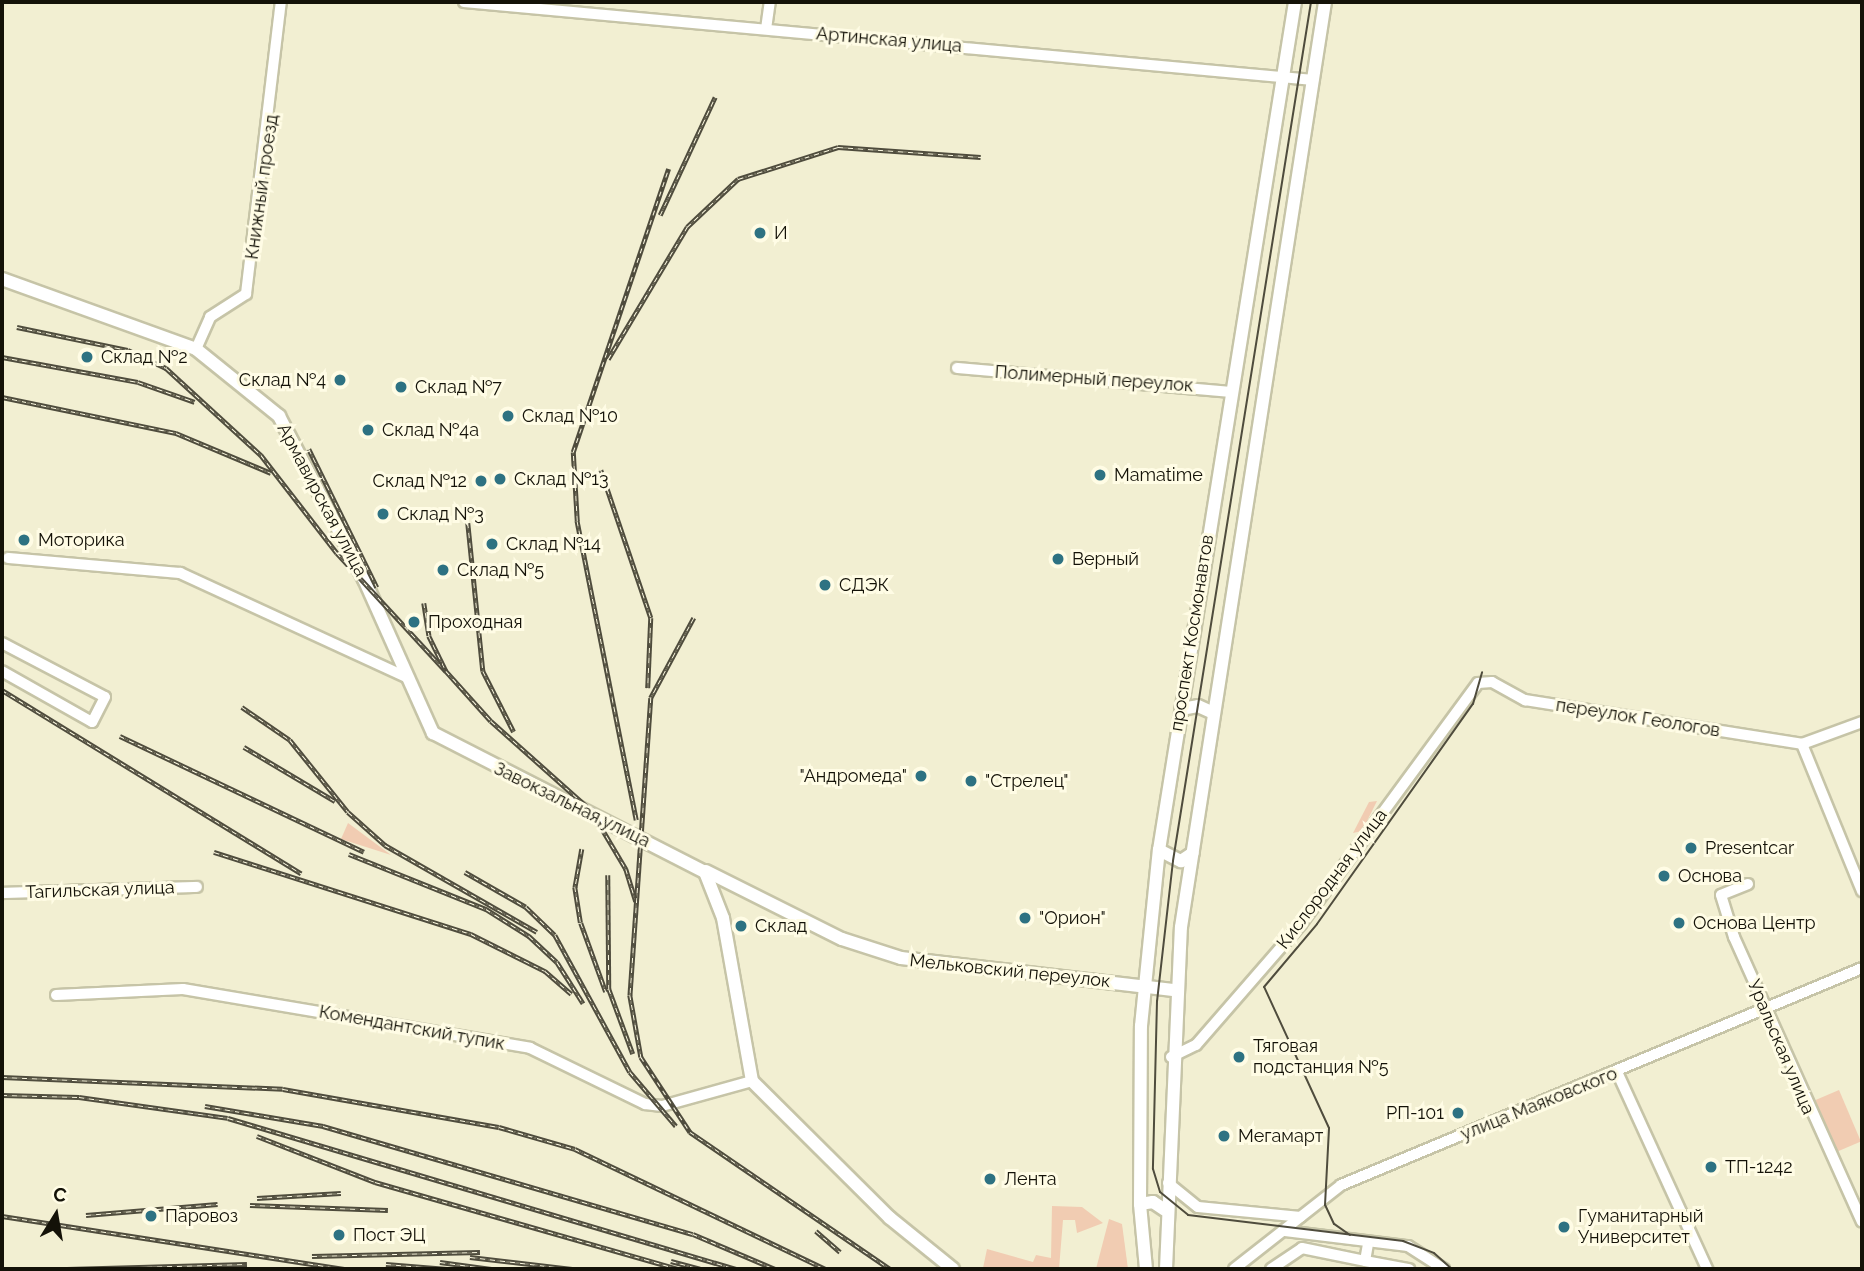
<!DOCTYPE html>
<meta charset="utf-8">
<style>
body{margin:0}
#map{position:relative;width:1864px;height:1271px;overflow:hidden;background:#f2efd2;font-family:Raleway,sans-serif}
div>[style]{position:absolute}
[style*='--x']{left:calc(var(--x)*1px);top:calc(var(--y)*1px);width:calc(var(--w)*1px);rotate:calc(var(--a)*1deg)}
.green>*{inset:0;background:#f1ccb2;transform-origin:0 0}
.roads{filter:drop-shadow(2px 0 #c6c4a7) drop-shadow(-2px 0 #c6c4a7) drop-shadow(0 2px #c6c4a7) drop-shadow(0 -2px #c6c4a7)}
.minor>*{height:10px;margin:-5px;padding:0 5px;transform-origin:5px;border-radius:5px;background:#fff}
.major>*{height:12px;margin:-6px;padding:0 6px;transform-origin:6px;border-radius:6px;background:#fff}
.tram>*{height:2px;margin:-1px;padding:0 1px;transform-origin:1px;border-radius:1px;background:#4f4c3d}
.rail>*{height:4.5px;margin-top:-2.25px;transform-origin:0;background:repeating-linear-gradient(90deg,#fffce5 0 5px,#4f4c3d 0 10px);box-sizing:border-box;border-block:2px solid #4f4c3d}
.dots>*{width:19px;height:19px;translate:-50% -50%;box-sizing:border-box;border:4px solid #fffce5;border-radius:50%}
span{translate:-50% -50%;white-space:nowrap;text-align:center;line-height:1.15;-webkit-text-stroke:6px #fffce5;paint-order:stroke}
.street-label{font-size:18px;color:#141208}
.poi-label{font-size:18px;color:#141208}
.left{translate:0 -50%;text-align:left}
.right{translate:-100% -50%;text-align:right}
.frame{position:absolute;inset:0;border:4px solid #141208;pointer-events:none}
.north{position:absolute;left:21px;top:1180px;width:70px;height:70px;-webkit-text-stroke:5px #fffce5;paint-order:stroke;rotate:11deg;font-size:19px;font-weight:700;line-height:28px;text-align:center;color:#141208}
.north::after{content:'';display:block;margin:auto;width:24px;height:32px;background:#141208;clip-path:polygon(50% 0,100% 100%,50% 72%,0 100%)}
</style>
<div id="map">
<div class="green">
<i style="clip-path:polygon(1377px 801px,1362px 831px,1353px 833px,1369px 802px)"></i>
<i style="clip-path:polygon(348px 823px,391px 855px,341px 839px)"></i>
<i style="left:1839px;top:1090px;width:56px;height:33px;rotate:67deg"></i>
<i style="clip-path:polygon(1052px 1206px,1082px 1207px,1103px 1223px,1077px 1233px,1075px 1220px,1063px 1220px,1059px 1269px,983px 1268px,987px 1249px,1033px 1262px,1036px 1255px,1051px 1258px)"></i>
<i style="clip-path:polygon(1109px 1219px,1122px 1224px,1128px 1269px,1096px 1269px)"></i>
</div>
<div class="roads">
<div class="minor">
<i style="--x:464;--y:2;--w:853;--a:5.25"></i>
<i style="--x:766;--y:29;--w:27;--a:-82"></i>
<i style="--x:196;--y:349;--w:35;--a:-66"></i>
<i style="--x:210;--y:317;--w:43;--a:-32.6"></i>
<i style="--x:246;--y:294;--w:294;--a:-83.2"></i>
<i style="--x:957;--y:368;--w:276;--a:5"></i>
<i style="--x:8;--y:558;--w:173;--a:5"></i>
<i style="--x:180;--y:573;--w:251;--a:24.7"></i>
<i style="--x:2;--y:643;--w:116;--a:27.7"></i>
<i style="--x:105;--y:697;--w:28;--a:117"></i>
<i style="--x:92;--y:722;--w:103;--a:-150.5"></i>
<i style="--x:1802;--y:744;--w:159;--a:67.8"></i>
<i style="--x:1748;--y:884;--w:29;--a:158"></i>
<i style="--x:1721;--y:895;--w:44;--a:72.8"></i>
<i style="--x:1734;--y:937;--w:312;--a:65.8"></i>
<i style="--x:2;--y:893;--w:195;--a:-1.8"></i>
<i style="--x:56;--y:995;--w:127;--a:-2.7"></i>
<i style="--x:183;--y:989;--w:352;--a:9.6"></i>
<i style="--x:530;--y:1048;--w:128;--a:26"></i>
<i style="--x:645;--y:1104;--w:17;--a:7"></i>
<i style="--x:662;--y:1106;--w:93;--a:-15.5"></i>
<i style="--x:1171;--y:1057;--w:28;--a:-26"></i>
<i style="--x:1196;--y:1045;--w:160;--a:-49"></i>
<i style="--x:1301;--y:924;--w:299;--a:-53.7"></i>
<i style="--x:1478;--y:683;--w:14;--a:-4"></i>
<i style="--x:1492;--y:682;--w:38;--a:29"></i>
<i style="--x:1525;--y:700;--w:280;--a:9"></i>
<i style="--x:1802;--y:744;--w:64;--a:-20.1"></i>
<i style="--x:1617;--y:1072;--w:217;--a:65.4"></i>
<i style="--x:1168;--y:1183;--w:38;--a:39"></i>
<i style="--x:1198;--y:1207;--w:103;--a:5.5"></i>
<i style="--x:1285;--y:1231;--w:124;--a:7"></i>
<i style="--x:1408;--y:1246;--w:43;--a:32.6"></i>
<i style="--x:1368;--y:1244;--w:17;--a:100"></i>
<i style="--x:1365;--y:1261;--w:45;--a:10.3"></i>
<i style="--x:1234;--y:1269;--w:136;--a:-38.1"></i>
<i style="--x:1341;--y:1185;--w:564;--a:-22.61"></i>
<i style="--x:1271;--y:1269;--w:37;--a:-34"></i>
<i style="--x:1302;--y:1248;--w:64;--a:11.7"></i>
</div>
<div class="major">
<i style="--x:2;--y:279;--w:206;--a:19.8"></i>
<i style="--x:196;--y:349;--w:107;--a:38.9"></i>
<i style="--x:279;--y:416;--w:184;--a:62.5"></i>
<i style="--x:364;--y:579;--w:169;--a:65.9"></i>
<i style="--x:433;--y:733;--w:305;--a:27.1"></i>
<i style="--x:705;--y:872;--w:49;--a:68.6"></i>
<i style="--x:723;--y:918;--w:166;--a:79.9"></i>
<i style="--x:752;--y:1081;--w:194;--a:44.8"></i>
<i style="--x:890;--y:1218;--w:81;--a:39"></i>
<i style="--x:1181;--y:709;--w:17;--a:-10"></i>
<i style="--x:1198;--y:706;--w:17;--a:24"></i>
<i style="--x:1159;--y:850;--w:25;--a:27"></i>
<i style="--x:1181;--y:861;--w:14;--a:-34"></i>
<i style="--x:706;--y:871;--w:152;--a:26.6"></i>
<i style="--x:842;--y:939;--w:62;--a:17.9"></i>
<i style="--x:901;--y:958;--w:276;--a:6.7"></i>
<i style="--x:1140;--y:1204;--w:13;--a:-9"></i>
<i style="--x:1153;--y:1202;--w:14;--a:34"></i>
<i style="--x:1146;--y:1269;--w:65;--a:-95.3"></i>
<i style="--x:1140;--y:1204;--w:178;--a:-89.7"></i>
<i style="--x:1141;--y:1026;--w:177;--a:-84.2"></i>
<i style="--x:1159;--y:850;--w:859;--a:-80.89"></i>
<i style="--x:1166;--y:1269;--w:342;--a:-87.5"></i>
<i style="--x:1181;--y:927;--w:936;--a:-81.15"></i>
</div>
</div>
<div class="tram">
<i style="--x:1311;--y:2;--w:870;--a:99.13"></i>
<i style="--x:1173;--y:861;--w:141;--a:96.5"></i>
<i style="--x:1157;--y:1001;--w:168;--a:91.4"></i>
<i style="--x:1153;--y:1169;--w:24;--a:73"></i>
<i style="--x:1160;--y:1192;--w:36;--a:39"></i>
<i style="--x:1188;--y:1215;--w:217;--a:6.9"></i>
<i style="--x:1403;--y:1241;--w:33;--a:21"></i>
<i style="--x:1434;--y:1253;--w:24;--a:42"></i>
<i style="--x:1350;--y:1235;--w:19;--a:-145"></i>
<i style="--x:1334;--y:1224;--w:21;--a:-115"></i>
<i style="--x:1325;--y:1205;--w:77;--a:-87"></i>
<i style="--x:1329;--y:1128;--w:155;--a:-114.7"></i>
<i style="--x:1264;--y:987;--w:82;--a:-49.9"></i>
<i style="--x:1317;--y:924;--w:270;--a:-54.7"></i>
<i style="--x:1473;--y:704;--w:33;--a:-74"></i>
</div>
<div class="rail">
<i style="--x:660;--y:215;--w:130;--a:-65"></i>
<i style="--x:17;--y:327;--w:113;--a:11.7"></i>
<i style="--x:128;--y:350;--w:42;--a:25.3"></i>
<i style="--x:166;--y:368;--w:129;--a:42.5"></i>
<i style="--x:261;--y:455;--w:124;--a:52.2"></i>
<i style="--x:337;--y:553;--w:161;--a:47.3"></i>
<i style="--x:2;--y:357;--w:138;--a:10.4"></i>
<i style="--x:138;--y:382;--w:60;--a:19.3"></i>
<i style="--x:608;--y:359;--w:154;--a:-59.1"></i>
<i style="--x:687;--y:227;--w:70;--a:-43.3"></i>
<i style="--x:738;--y:179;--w:105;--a:-17.7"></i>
<i style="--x:838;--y:147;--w:143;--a:4"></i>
<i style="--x:2;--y:397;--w:178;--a:11.7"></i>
<i style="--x:176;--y:433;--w:103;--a:22.8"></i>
<i style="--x:309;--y:449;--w:154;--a:63.8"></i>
<i style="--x:601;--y:470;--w:156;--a:71.3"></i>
<i style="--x:651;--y:618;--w:70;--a:92.5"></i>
<i style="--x:468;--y:523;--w:149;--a:84.2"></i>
<i style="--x:483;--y:671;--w:68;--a:63.1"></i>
<i style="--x:424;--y:603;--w:33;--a:81"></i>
<i style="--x:429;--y:636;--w:39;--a:64"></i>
<i style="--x:446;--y:671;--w:67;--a:48"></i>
<i style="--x:491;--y:721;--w:134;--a:41.7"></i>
<i style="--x:591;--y:810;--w:69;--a:59.3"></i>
<i style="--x:626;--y:869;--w:34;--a:73"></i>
<i style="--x:694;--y:618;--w:91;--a:118.3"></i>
<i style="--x:651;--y:698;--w:298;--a:94"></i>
<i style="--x:630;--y:995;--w:63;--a:79.9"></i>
<i style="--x:641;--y:1057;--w:90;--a:56.8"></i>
<i style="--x:690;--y:1132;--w:242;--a:34.4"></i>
<i style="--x:2;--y:690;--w:351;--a:31.5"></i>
<i style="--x:242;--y:707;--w:58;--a:34.5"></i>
<i style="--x:290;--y:740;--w:92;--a:51.1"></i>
<i style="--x:348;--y:812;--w:50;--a:41.7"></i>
<i style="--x:385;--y:845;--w:175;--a:29.8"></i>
<i style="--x:120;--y:736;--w:270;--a:25.4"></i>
<i style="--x:244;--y:747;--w:106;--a:30.7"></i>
<i style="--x:636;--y:820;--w:305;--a:-101.2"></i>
<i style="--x:577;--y:521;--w:69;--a:-93.3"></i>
<i style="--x:573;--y:452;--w:299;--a:-71.4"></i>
<i style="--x:582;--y:849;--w:39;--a:100"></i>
<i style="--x:575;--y:887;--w:36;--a:81"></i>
<i style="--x:581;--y:923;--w:73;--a:70.1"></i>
<i style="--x:214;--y:852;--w:270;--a:17.7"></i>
<i style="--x:471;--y:934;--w:83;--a:26.6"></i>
<i style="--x:545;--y:971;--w:35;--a:41"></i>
<i style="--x:349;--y:854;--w:148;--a:21.9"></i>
<i style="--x:486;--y:909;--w:51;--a:32.1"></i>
<i style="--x:529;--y:936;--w:38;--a:43"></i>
<i style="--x:557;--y:962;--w:49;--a:57.6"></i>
<i style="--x:465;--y:872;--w:70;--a:29.8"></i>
<i style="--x:526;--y:907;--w:40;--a:44"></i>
<i style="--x:555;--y:935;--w:156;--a:61.3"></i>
<i style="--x:630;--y:1072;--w:71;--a:49.6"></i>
<i style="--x:608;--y:875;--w:114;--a:89.5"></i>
<i style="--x:609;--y:989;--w:69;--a:69.7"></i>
<i style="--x:2;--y:1077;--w:281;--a:2.4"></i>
<i style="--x:283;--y:1089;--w:219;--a:10"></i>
<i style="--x:499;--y:1127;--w:79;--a:16.1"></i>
<i style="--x:575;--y:1149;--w:278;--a:25.6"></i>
<i style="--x:2;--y:1095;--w:77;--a:1.5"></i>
<i style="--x:79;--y:1097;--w:150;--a:8"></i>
<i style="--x:228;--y:1118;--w:530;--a:16.55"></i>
<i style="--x:205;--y:1106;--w:120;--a:9.6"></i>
<i style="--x:323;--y:1126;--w:385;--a:16.3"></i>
<i style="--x:693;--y:1234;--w:89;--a:23.1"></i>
<i style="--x:257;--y:1136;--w:127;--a:21.3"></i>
<i style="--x:375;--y:1182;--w:316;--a:16"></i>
<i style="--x:257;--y:1198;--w:84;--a:-3.4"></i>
<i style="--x:250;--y:1205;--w:138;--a:2.1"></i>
<i style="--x:86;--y:1215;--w:132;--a:-4.8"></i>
<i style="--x:2;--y:1216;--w:348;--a:8.8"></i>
<i style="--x:816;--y:1231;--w:32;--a:41"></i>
<i style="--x:312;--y:1256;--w:168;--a:-1.4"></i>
<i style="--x:470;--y:1257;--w:103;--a:6.7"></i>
<i style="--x:671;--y:1261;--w:30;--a:15"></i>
<i style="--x:440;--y:1262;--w:52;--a:7.7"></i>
<i style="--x:386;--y:1264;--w:62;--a:4.6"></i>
<i style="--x:67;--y:1269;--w:180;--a:-1.6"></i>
</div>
<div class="dots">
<i style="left:760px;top:233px;background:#2e7282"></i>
<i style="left:87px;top:357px;background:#2e7282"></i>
<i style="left:340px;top:380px;background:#2e7282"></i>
<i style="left:401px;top:387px;background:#2e7282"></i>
<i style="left:508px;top:416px;background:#2e7282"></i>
<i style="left:368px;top:430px;background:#2e7282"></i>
<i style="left:1100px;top:475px;background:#2e7282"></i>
<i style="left:500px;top:479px;background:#2e7282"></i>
<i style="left:481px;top:481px;background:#2e7282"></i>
<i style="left:383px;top:514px;background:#2e7282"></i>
<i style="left:24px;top:540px;background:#2e7282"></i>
<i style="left:492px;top:544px;background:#2e7282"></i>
<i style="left:1058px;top:559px;background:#2e7282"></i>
<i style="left:443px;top:570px;background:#2e7282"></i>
<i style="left:825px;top:585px;background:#2e7282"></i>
<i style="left:414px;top:622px;background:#2e7282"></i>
<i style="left:921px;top:776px;background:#2e7282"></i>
<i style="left:971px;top:781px;background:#2e7282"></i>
<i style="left:1691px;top:848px;background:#2e7282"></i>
<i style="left:1664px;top:876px;background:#2e7282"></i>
<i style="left:1025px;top:918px;background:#2e7282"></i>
<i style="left:1679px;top:923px;background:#2e7282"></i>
<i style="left:741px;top:926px;background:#2e7282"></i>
<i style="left:1239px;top:1057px;background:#2e7282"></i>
<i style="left:1458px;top:1113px;background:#2e7282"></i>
<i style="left:1224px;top:1136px;background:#2e7282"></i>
<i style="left:1711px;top:1167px;background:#2e7282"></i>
<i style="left:990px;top:1179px;background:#2e7282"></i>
<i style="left:151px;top:1216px;background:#2e7282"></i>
<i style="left:1564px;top:1227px;background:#2e7282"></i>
<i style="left:339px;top:1235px;background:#2e7282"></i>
</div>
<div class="street-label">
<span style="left:889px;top:40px;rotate:5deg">Артинская улица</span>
<span style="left:262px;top:187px;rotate:-82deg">Книжный проезд</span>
<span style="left:1094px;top:379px;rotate:4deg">Полимерный переулок</span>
<span style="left:322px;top:500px;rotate:62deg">Армавирская улица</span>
<span style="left:1192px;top:633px;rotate:-81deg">проспект Космонавтов</span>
<span style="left:1638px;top:718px;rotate:9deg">переулок Геологов</span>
<span style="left:572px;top:805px;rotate:26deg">Завокзальная улица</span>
<span style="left:1332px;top:879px;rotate:-53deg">Кислородная улица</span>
<span style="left:100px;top:890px;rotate:-2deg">Тагильская улица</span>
<span style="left:1010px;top:971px;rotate:6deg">Мельковский переулок</span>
<span style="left:412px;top:1028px;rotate:10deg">Комендантский тупик</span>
<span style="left:1781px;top:1047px;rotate:67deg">Уральская улица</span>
<span style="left:1539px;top:1104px;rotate:-22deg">улица Маяковского</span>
</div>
<div class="poi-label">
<span class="left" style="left:774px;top:233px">И</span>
<span class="left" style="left:101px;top:357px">Склад №2</span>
<span class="right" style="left:326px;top:380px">Склад №4</span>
<span class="left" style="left:415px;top:387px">Склад №7</span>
<span class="left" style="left:522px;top:416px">Склад №10</span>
<span class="left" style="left:382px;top:430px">Склад №4а</span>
<span class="left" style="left:1114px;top:475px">Mamatime</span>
<span class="left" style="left:514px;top:479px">Склад №13</span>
<span class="right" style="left:467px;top:481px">Склад №12</span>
<span class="left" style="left:397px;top:514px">Склад №3</span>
<span class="left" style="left:38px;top:540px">Моторика</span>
<span class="left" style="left:506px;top:544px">Склад №14</span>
<span class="left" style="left:1072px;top:559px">Верный</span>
<span class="left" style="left:457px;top:570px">Склад №5</span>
<span class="left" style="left:839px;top:585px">СДЭК</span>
<span class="left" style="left:428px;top:622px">Проходная</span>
<span class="right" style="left:907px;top:776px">"Андромеда"</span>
<span class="left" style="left:985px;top:781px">"Стрелец"</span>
<span class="left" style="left:1705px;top:848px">Presentcar</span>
<span class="left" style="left:1678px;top:876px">Основа</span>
<span class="left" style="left:1039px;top:918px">"Орион"</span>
<span class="left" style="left:1693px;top:923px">Основа Центр</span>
<span class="left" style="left:755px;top:926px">Склад</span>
<span class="left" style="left:1253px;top:1057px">Тяговая<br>подстанция №5</span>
<span class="right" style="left:1444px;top:1113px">РП-101</span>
<span class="left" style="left:1238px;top:1136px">Мегамарт</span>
<span class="left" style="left:1725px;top:1167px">ТП-1242</span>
<span class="left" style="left:1004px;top:1179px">Лента</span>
<span class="left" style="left:165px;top:1216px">Паровоз</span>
<span class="left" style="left:1578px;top:1227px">Гуманитарный<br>Университет</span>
<span class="left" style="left:353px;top:1235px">Пост ЭЦ</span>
</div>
<div class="frame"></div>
<div class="north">С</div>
</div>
